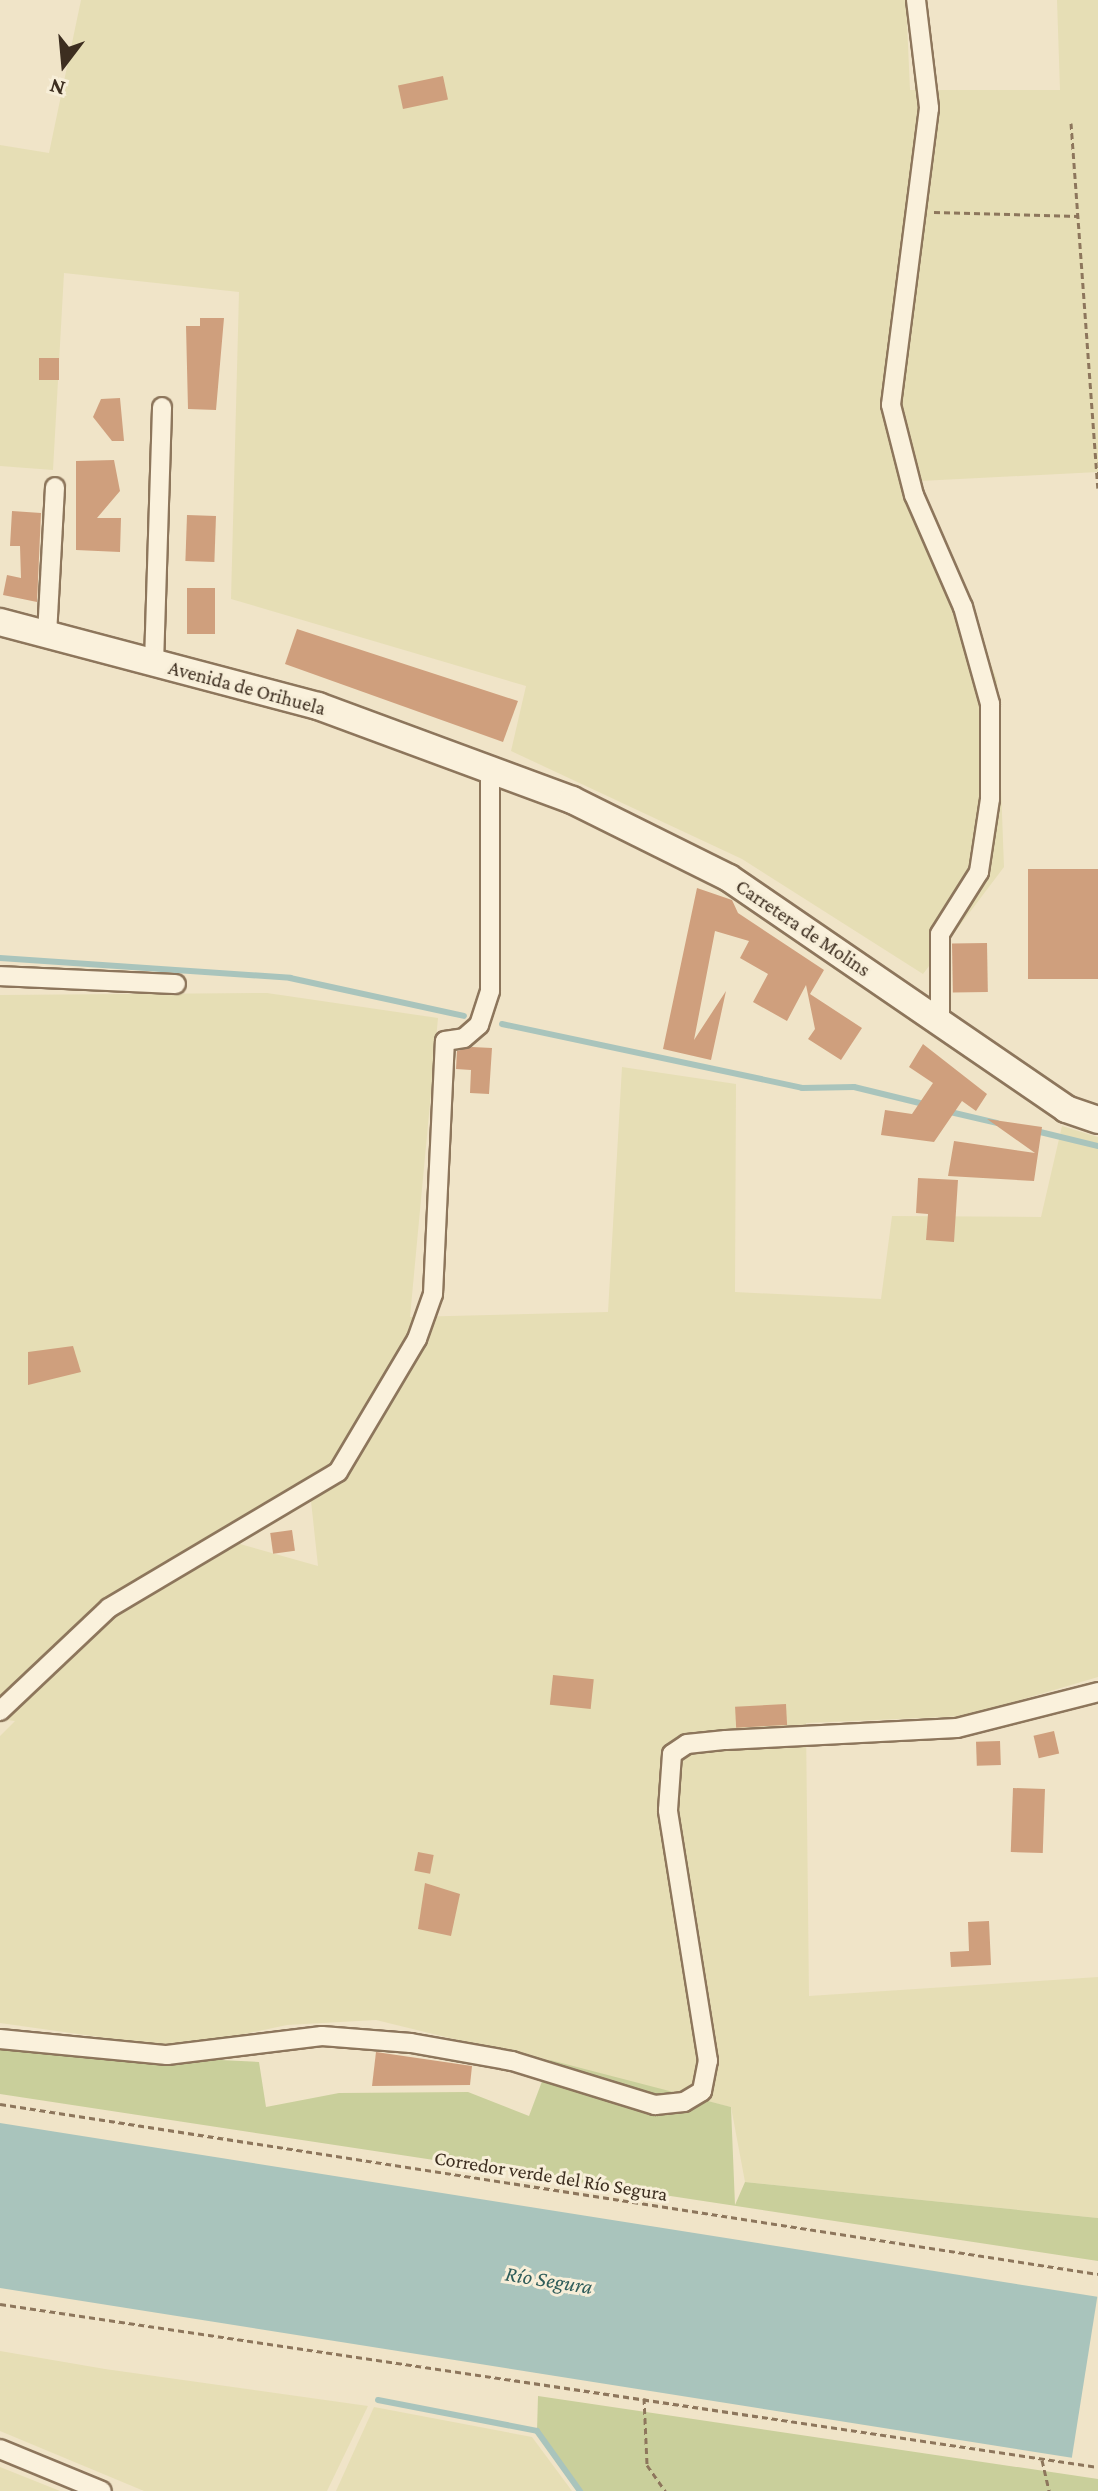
<!DOCTYPE html>
<meta charset="utf-8">
<style>
body{margin:0}
#map{position:relative;width:1098px;height:2491px;overflow:hidden;background:#f0e4c8;font-family:"Crimson Pro",serif}
div>[style]{position:absolute}
[style*='--x']{left:calc(var(--x)*1px);top:calc(var(--y)*1px);width:calc(var(--w)*1px);rotate:calc(var(--a)*1deg)}
.farmland>*{inset:0;background:#e6deb5}
.green>*{inset:0;background:#c9cf9b}
.water>*{inset:0;background:#a9c4bc;transform-origin:0 0}
.stream>*{height:6px;margin:-3px;padding:0 3px;transform-origin:3px;border-radius:3px;background:#a9c4bc}
.building>*{inset:0;background:#cf9f7d;transform-origin:0 0}
.path>*{height:3px;margin-top:-1.5px;transform-origin:0;background:repeating-linear-gradient(90deg,#8d765c 0 6px,transparent 0 10px)}
.roads{filter:drop-shadow(2px 0 #8d765c) drop-shadow(-2px 0 #8d765c) drop-shadow(0 2px #8d765c) drop-shadow(0 -2px #8d765c)}
.street>*{height:18px;margin:-9px;padding:0 9px;transform-origin:9px;border-radius:9px;background:#faf1dc}
.secondary>*{height:26px;margin:-13px;padding:0 13px;transform-origin:13px;border-radius:13px;background:#faf1dc}
span{translate:-50% -50%;white-space:nowrap;text-align:center;line-height:1.15;-webkit-text-stroke:6px #f7eed8;paint-order:stroke}
.street-label{font-size:20px;color:#3d2e20}
.water-label{font-size:22px;color:#2f5d5a;font-style:italic}
.north{position:absolute;left:24px;top:24px;width:80px;height:80px;-webkit-text-stroke:6px #f7eed8;paint-order:stroke;rotate:196deg;font-size:22px;font-weight:700;line-height:32px;text-align:center;color:#3d2e20}
.north::after{content:'';display:block;margin:auto;width:28px;height:36px;background:#3d2e20;clip-path:polygon(50% 0,100% 100%,50% 72%,0 100%)}
</style>
<div id="map">
<div class="farmland">
<i style="clip-path:polygon(81px 0,906px 0,910px 90px,1060px 90px,1057px 0,1098px 0,1098px 472px,920px 481px,997px 680px,1004px 867px,923px 974px,742px 859px,511px 751px,526px 686px,231px 599px,239px 292px,64px 273px,53px 470px,0 466px,0 145px,49px 153px)"></i>
<i style="clip-path:polygon(evenodd,267px 993px,438px 1018px,410px 1317px,608px 1312px,622px 1067px,736px 1084px,735px 1292px,881px 1299px,892px 1216px,1041px 1217px,1062px 1126px,1098px 1137px,1098px 1677px,966px 1716px,806px 1723px,809px 1996px,1098px 1977px,1098px 2218px,745px 2182px,731px 2107px,376px 2020px,287px 2025px,177px 2048px,0 2023px,0 1736px,15px 1721px,0 1719px,0 995px,267px 993px,311px 1501px,318px 1566px,240px 1544px,241px 1543px,311px 1501px)"></i>
<i style="clip-path:polygon(0 2351px,105px 2369px,368px 2406px,327px 2491px,144px 2491px,0 2431px)"></i>
<i style="clip-path:polygon(374px 2407px,532px 2437px,572px 2491px,336px 2491px)"></i>
<i style="clip-path:polygon(0 2467px,60px 2491px,0 2491px)"></i>
</div>
<div class="green">
<i style="clip-path:polygon(0 2049px,259px 2062px,266px 2107px,339px 2093px,468px 2092px,529px 2116px,550px 2060px,731px 2107px,735px 2205px,745px 2182px,1098px 2218px,1098px 2261px,0 2094px)"></i>
<i style="clip-path:polygon(538px 2396px,1098px 2479px,1098px 2491px,580px 2491px,537px 2431px)"></i>
</div>
<div class="water">
<i style="left:0;top:2123px;width:1111px;height:163px;rotate:9deg"></i>
</div>
<div class="stream">
<i style="--x:0;--y:958;--w:291;--a:3.9"></i>
<i style="--x:290;--y:978;--w:178;--a:12.3"></i>
<i style="--x:502;--y:1024;--w:307;--a:12"></i>
<i style="--x:802;--y:1088;--w:52;--a:-1.1"></i>
<i style="--x:854;--y:1087;--w:76;--a:13.7"></i>
<i style="--x:946;--y:1111;--w:52;--a:13.2"></i>
<i style="--x:1036;--y:1131;--w:64;--a:13.6"></i>
<i style="--x:378;--y:2400;--w:162;--a:11"></i>
<i style="--x:537;--y:2431;--w:74;--a:54.4"></i>
</div>
<div class="building">
<i style="left:443px;top:76px;width:24px;height:46px;rotate:78deg"></i>
<i style="clip-path:polygon(200px 318px,224px 318px,216px 410px,188px 409px,186px 326px,200px 326px)"></i>
<i style="left:39px;top:358px;width:20px;height:22px"></i>
<i style="clip-path:polygon(120px 398px,124px 441px,112px 441px,93px 417px,101px 399px)"></i>
<i style="clip-path:polygon(114px 460px,120px 491px,97px 518px,121px 518px,120px 552px,76px 550px,76px 461px)"></i>
<i style="clip-path:polygon(12px 511px,41px 513px,37px 602px,3px 595px,7px 575px,21px 578px,20px 546px,10px 546px)"></i>
<i style="left:187px;top:515px;width:29px;height:46px;rotate:2deg"></i>
<i style="left:187px;top:588px;width:28px;height:46px"></i>
<i style="clip-path:polygon(297px 629px,518px 701px,503px 742px,285px 664px)"></i>
<i style="left:1098px;top:869px;width:110px;height:70px;rotate:90deg"></i>
<i style="clip-path:polygon(697px 888px,732px 900px,738px 913px,824px 970px,810px 994px,862px 1028px,841px 1060px,808px 1039px,815px 1029px,806px 985px,787px 1021px,753px 1002px,768px 974px,740px 958px,749px 941px,715px 931px,694px 1040px,726px 991px,711px 1060px,663px 1049px)"></i>
<i style="left:987px;top:943px;width:49px;height:35px;rotate:89deg"></i>
<i style="clip-path:polygon(923px 1044px,987px 1094px,976px 1111px,962px 1101px,934px 1142px,881px 1135px,885px 1110px,912px 1114px,933px 1083px,909px 1067px)"></i>
<i style="clip-path:polygon(472px 1047px,492px 1048px,489px 1094px,470px 1093px,471px 1070px,456px 1069px,457px 1051px)"></i>
<i style="clip-path:polygon(987px 1119px,1042px 1127px,1034px 1181px,948px 1176px,954px 1141px,1035px 1153px)"></i>
<i style="clip-path:polygon(918px 1178px,958px 1180px,954px 1242px,926px 1240px,928px 1214px,916px 1213px)"></i>
<i style="clip-path:polygon(73px 1346px,81px 1372px,28px 1385px,28px 1352px)"></i>
<i style="left:292px;top:1530px;width:21px;height:22px;rotate:82deg"></i>
<i style="left:553px;top:1675px;width:41px;height:30px;rotate:6deg"></i>
<i style="left:786px;top:1704px;width:21px;height:51px;rotate:87deg"></i>
<i style="left:1054px;top:1731px;width:23px;height:21px;rotate:77deg"></i>
<i style="left:1000px;top:1741px;width:24px;height:24px;rotate:88deg"></i>
<i style="left:1013px;top:1788px;width:32px;height:64px;rotate:2deg"></i>
<i style="left:418px;top:1852px;width:16px;height:19px;rotate:11deg"></i>
<i style="clip-path:polygon(425px 1883px,460px 1894px,451px 1936px,418px 1929px)"></i>
<i style="clip-path:polygon(989px 1921px,991px 1965px,951px 1967px,950px 1952px,969px 1951px,968px 1922px)"></i>
<i style="clip-path:polygon(376px 2052px,472px 2066px,470px 2085px,372px 2086px)"></i>
</div>
<div class="path">
<i style="--x:1071;--y:123;--w:366;--a:85.8"></i>
<i style="--x:934;--y:212;--w:144;--a:1.6"></i>
<i style="--x:0;--y:2104;--w:1111;--a:8.8"></i>
<i style="--x:0;--y:2304;--w:1110;--a:8.44"></i>
<i style="--x:644;--y:2398;--w:67;--a:87.4"></i>
<i style="--x:647;--y:2465;--w:32;--a:55"></i>
<i style="--x:1042;--y:2460;--w:32;--a:77"></i>
</div>
<div class="roads">
<div class="street">
<i style="--x:916;--y:0;--w:109;--a:83.1"></i>
<i style="--x:929;--y:108;--w:299;--a:97.3"></i>
<i style="--x:891;--y:405;--w:93;--a:75.7"></i>
<i style="--x:914;--y:495;--w:122;--a:66.4"></i>
<i style="--x:963;--y:607;--w:101;--a:74.4"></i>
<i style="--x:990;--y:704;--w:95;--a:90"></i>
<i style="--x:990;--y:799;--w:74;--a:98.6"></i>
<i style="--x:979;--y:872;--w:73;--a:122.2"></i>
<i style="--x:940;--y:934;--w:87;--a:90"></i>
<i style="--x:47;--y:635;--w:148;--a:-86.9"></i>
<i style="--x:154;--y:663;--w:256;--a:-88.2"></i>
<i style="--x:0;--y:976;--w:176;--a:2.6"></i>
<i style="--x:0;--y:1711;--w:150;--a:-43.4"></i>
<i style="--x:109;--y:1608;--w:266;--a:-30.7"></i>
<i style="--x:338;--y:1472;--w:155;--a:-59.3"></i>
<i style="--x:417;--y:1339;--w:48;--a:-70.4"></i>
<i style="--x:433;--y:1294;--w:253;--a:-87.3"></i>
<i style="--x:445;--y:1041;--w:19;--a:-9"></i>
<i style="--x:464;--y:1038;--w:20;--a:-41"></i>
<i style="--x:479;--y:1025;--w:36;--a:-72"></i>
<i style="--x:490;--y:991;--w:221;--a:-90"></i>
<i style="--x:0;--y:2039;--w:168;--a:5.5"></i>
<i style="--x:167;--y:2055;--w:156;--a:-7"></i>
<i style="--x:322;--y:2036;--w:89;--a:4.5"></i>
<i style="--x:411;--y:2043;--w:103;--a:10.1"></i>
<i style="--x:512;--y:2061;--w:150;--a:17.1"></i>
<i style="--x:655;--y:2105;--w:29;--a:-6"></i>
<i style="--x:684;--y:2102;--w:21;--a:-31"></i>
<i style="--x:702;--y:2091;--w:31;--a:-79"></i>
<i style="--x:708;--y:2061;--w:254;--a:-99.1"></i>
<i style="--x:668;--y:1810;--w:56;--a:-85.9"></i>
<i style="--x:672;--y:1754;--w:18;--a:-34"></i>
<i style="--x:687;--y:1744;--w:39;--a:-6"></i>
<i style="--x:726;--y:1740;--w:231;--a:-3"></i>
<i style="--x:957;--y:1728;--w:146;--a:-14.3"></i>
<i style="--x:0;--y:2449;--w:110;--a:22.4"></i>
</div>
<div class="secondary">
<i style="--x:0;--y:622;--w:329;--a:14.8"></i>
<i style="--x:318;--y:706;--w:271;--a:20.3"></i>
<i style="--x:572;--y:800;--w:175;--a:26.4"></i>
<i style="--x:729;--y:878;--w:409;--a:34.4"></i>
<i style="--x:1066;--y:1109;--w:34;--a:19"></i>
</div>
</div>
<div class="street-label">
<span style="left:247px;top:688px;rotate:15deg">Avenida de Orihuela</span>
<span style="left:803px;top:928px;rotate:34deg">Carretera de Molins</span>
<span style="left:551px;top:2176px;rotate:9deg">Corredor verde del Río Segura</span>
</div>
<div class="water-label">
<span style="left:549px;top:2280px;rotate:9deg">Río Segura</span>
</div>
<div class="north">N</div>
</div>
